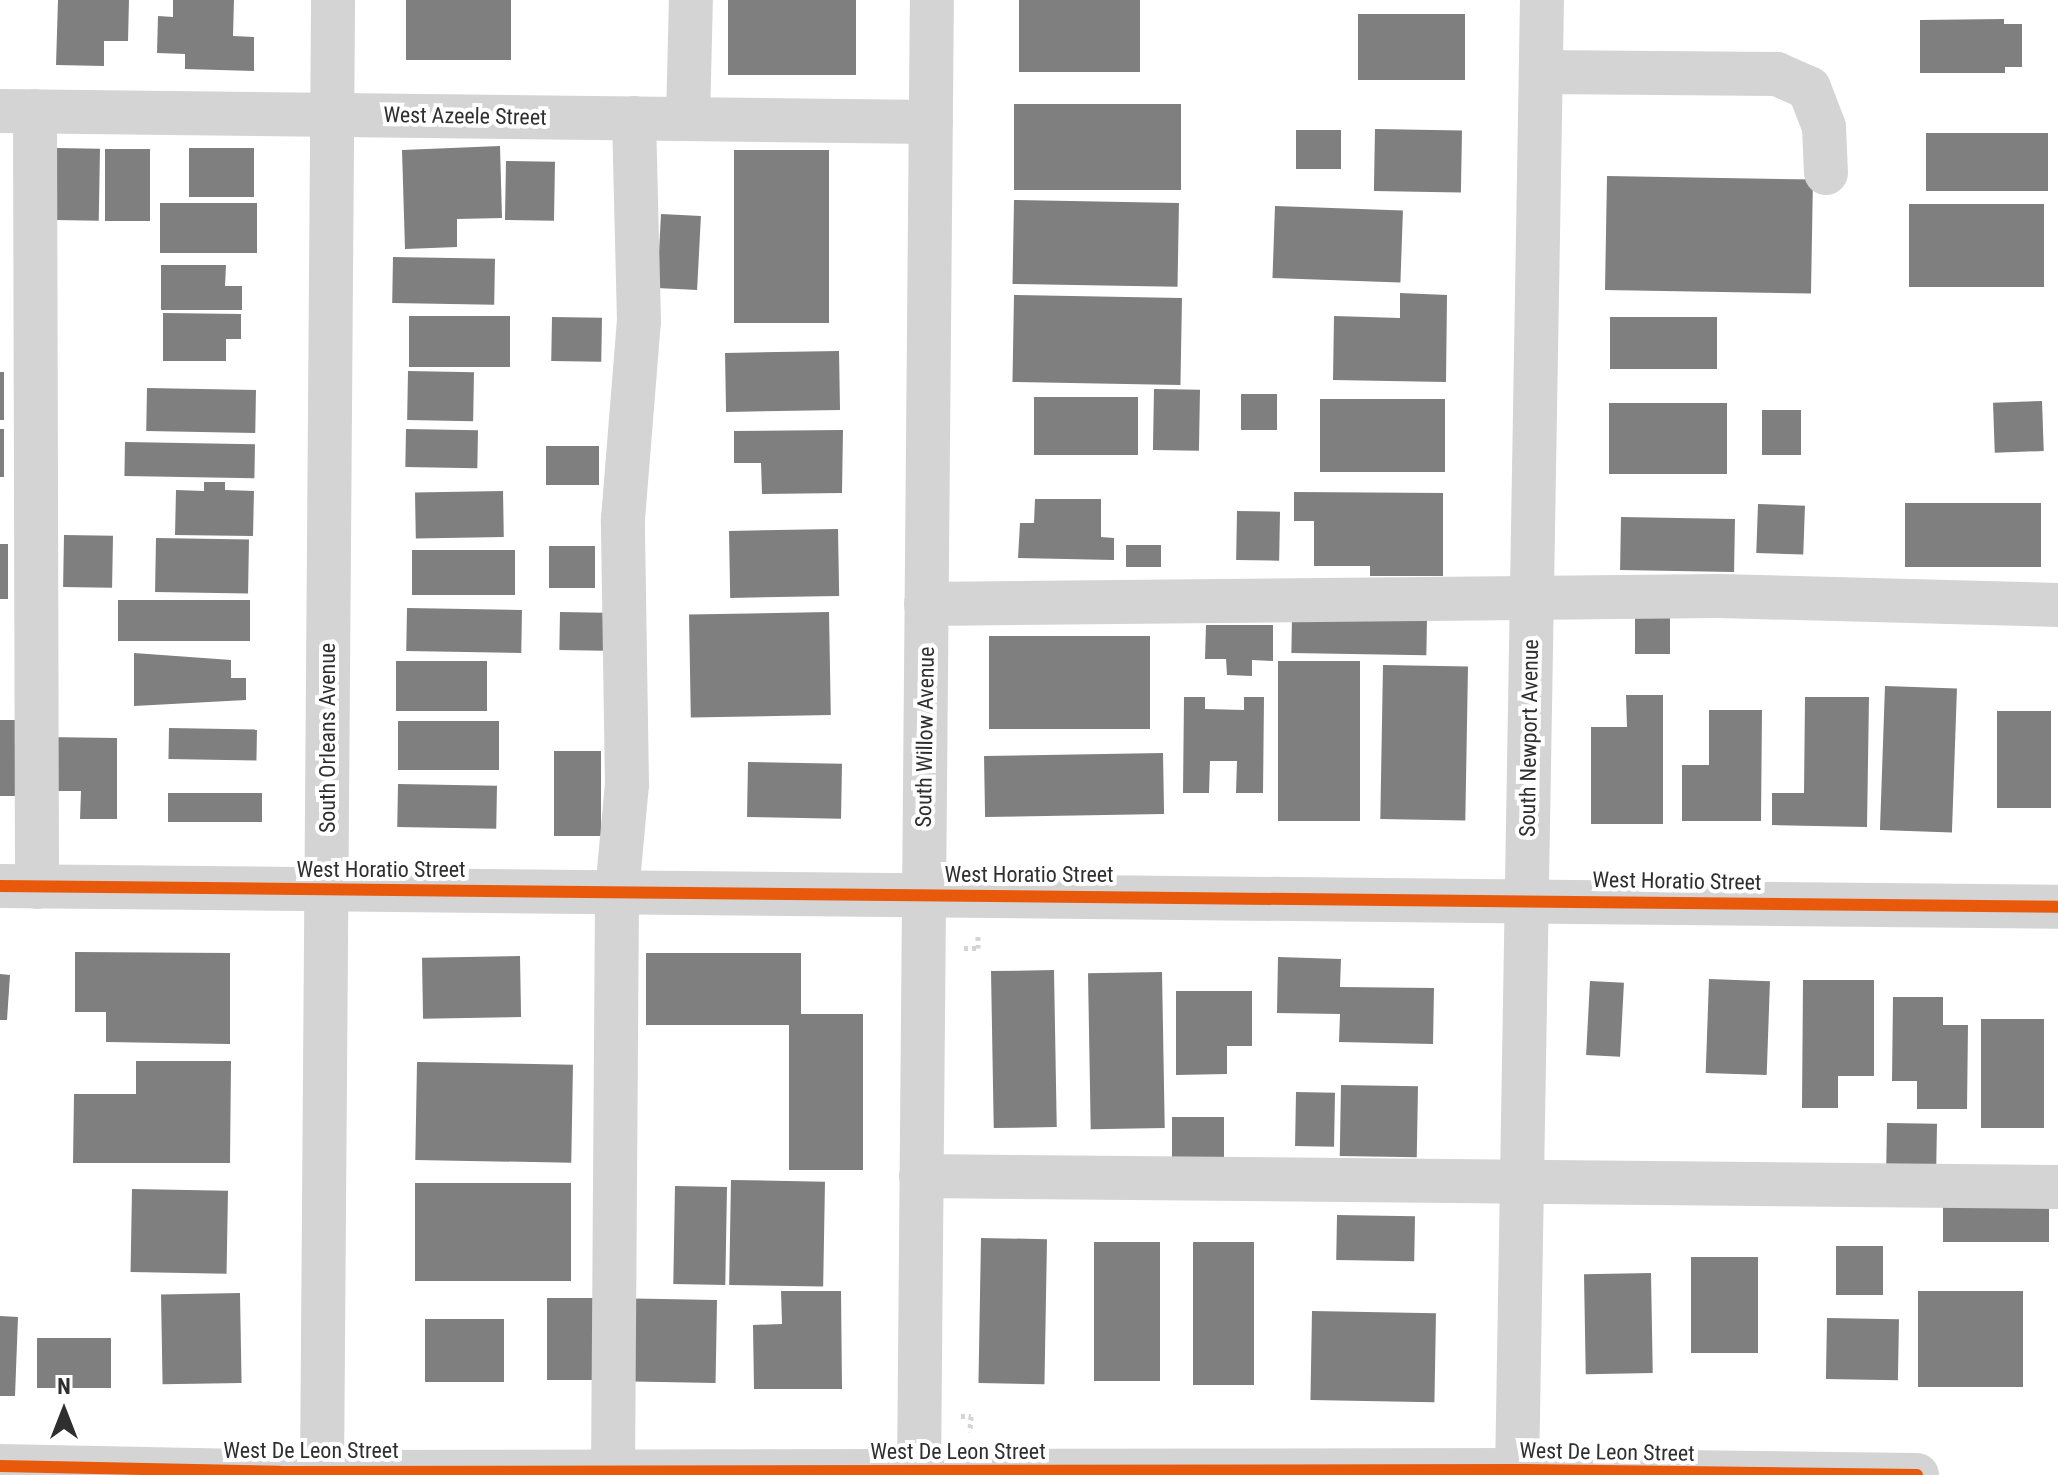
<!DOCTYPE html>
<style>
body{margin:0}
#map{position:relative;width:2058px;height:1475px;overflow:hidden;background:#fff;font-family:"Roboto Condensed",sans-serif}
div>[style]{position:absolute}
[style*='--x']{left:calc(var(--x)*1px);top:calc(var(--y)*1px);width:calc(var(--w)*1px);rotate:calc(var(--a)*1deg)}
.building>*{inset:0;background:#7f7f7f;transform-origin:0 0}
.path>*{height:5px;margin-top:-2.5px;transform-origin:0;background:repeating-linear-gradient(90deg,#d4d4d4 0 4px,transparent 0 8px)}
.minor>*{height:44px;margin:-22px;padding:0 22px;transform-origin:22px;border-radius:22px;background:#d4d4d4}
.cycleway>*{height:12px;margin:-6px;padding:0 6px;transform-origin:6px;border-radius:6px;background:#e8590c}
span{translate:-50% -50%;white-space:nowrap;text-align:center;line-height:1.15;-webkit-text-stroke:8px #fff;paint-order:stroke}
.street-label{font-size:22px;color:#2f2f2f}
.north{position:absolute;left:24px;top:1371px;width:80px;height:80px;-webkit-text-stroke:6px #fff;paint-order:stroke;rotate:0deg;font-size:22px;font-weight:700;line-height:32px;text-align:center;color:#2f2f2f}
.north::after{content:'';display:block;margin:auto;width:28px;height:36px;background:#2f2f2f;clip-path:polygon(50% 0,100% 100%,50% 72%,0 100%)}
</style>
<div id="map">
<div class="building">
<i style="clip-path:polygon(58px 0,129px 0,128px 41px,104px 41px,104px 66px,56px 65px)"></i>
<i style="clip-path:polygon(173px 0,234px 0,233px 36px,254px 37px,254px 71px,185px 69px,185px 54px,157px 53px,158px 16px,173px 17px)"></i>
<i style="left:406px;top:0;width:105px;height:60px"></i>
<i style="left:728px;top:0;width:128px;height:75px"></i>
<i style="left:1019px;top:0;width:121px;height:72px"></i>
<i style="left:1358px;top:14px;width:107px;height:66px"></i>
<i style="clip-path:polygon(2004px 19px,2004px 24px,2022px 24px,2022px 67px,2005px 67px,2005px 73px,1920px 73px,1920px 20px)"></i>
<i style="left:1014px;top:104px;width:167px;height:86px"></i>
<i style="left:1375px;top:129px;width:87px;height:62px;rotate:1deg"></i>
<i style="left:1296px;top:130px;width:45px;height:39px"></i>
<i style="left:1926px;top:133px;width:122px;height:58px"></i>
<i style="clip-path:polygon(500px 146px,502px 218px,457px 219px,457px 247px,405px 249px,402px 150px)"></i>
<i style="left:56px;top:148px;width:44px;height:72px;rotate:1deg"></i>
<i style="left:189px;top:148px;width:65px;height:49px"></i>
<i style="left:105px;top:149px;width:45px;height:72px"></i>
<i style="left:734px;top:150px;width:95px;height:173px"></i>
<i style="left:506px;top:161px;width:49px;height:59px;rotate:1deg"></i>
<i style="left:1607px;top:176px;width:206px;height:114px;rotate:1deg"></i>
<i style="left:1014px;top:200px;width:165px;height:84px;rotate:1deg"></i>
<i style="left:160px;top:203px;width:97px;height:50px"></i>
<i style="left:1909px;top:204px;width:135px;height:83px"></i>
<i style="left:1275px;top:206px;width:128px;height:72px;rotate:2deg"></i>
<i style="left:661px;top:214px;width:40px;height:74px;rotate:3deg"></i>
<i style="left:393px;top:257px;width:102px;height:46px;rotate:1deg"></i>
<i style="clip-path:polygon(161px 265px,226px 265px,225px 286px,242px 286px,242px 310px,161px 310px)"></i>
<i style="clip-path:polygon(1400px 293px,1447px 295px,1446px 382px,1333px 380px,1334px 316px,1400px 318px)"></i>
<i style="left:1014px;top:295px;width:168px;height:87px;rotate:1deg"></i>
<i style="clip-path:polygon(163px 313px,241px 314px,241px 339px,226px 339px,226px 361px,163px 361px)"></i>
<i style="left:409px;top:316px;width:101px;height:51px"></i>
<i style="left:552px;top:317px;width:50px;height:44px;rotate:1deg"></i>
<i style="left:1610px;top:317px;width:107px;height:52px"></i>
<i style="left:839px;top:351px;width:59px;height:114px;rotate:89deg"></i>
<i style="left:408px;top:371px;width:66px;height:49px;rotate:1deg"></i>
<i style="left:0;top:372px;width:4px;height:48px"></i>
<i style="left:147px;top:388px;width:109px;height:43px;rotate:1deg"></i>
<i style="left:1154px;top:389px;width:46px;height:61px;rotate:1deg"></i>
<i style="left:1277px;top:394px;width:36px;height:36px;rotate:90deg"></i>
<i style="left:1034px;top:397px;width:104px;height:58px"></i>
<i style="left:1320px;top:399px;width:125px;height:73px"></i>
<i style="left:2042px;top:401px;width:50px;height:49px;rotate:88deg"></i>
<i style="left:1609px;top:403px;width:118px;height:71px"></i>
<i style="left:1762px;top:410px;width:39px;height:45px"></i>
<i style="left:0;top:429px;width:4px;height:48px"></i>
<i style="left:406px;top:429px;width:72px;height:38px;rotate:1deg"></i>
<i style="clip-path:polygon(843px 430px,842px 493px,762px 494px,761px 463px,734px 463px,734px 431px)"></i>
<i style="left:125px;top:442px;width:130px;height:34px;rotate:1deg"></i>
<i style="left:546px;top:446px;width:53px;height:39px"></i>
<i style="clip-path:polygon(204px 482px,225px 482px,225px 490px,254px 491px,253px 536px,175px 535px,176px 490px,204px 491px)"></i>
<i style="left:503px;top:491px;width:46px;height:88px;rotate:89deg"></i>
<i style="clip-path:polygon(1294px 492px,1443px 493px,1443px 576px,1370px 576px,1370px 566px,1314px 566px,1314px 521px,1294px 521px)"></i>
<i style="clip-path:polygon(1035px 499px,1101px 499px,1101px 537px,1114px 538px,1114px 560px,1018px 558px,1020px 523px,1034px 523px)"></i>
<i style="left:1905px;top:503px;width:136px;height:64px"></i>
<i style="left:1758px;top:504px;width:47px;height:49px;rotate:2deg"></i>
<i style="left:1237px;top:511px;width:43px;height:49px;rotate:1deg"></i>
<i style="left:1621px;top:517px;width:114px;height:53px;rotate:1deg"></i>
<i style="left:838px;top:529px;width:67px;height:109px;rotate:89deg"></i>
<i style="left:64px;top:535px;width:49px;height:52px;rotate:1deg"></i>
<i style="left:156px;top:538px;width:93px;height:54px;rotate:1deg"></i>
<i style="left:0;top:544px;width:8px;height:55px"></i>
<i style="left:1126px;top:545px;width:35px;height:22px"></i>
<i style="left:549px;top:546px;width:46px;height:42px"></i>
<i style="left:412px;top:550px;width:103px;height:45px"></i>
<i style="left:118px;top:600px;width:132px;height:41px"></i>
<i style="left:407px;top:608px;width:115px;height:43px;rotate:1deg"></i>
<i style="left:560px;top:612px;width:45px;height:38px;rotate:1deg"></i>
<i style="left:829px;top:612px;width:103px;height:140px;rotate:89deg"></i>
<i style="left:1292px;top:617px;width:135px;height:36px;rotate:1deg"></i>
<i style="left:1635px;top:618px;width:35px;height:36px"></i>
<i style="clip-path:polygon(1206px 625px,1273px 625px,1273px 661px,1252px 660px,1252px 676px,1227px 675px,1226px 659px,1205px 659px)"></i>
<i style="left:989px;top:636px;width:161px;height:93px"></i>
<i style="clip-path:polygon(134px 653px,231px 660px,231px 678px,246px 678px,246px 700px,134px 706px)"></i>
<i style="left:396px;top:661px;width:91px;height:50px"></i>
<i style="left:1278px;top:661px;width:82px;height:160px"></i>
<i style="left:1383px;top:665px;width:85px;height:154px;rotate:1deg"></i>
<i style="left:1885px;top:686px;width:72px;height:144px;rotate:2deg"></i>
<i style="clip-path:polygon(1626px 695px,1663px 695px,1663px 824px,1591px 824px,1591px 727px,1627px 727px)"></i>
<i style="clip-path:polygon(1184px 697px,1205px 697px,1205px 709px,1244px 710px,1244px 697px,1264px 697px,1263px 793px,1236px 793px,1237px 761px,1210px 761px,1209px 793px,1183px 793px)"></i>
<i style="clip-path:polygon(1805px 697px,1869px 697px,1867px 827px,1772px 825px,1772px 793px,1804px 793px)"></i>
<i style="clip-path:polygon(1709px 710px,1762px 710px,1761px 821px,1682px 821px,1682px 765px,1709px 765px)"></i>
<i style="left:1997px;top:711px;width:54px;height:97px"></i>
<i style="left:0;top:720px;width:15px;height:76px"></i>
<i style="left:398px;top:721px;width:101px;height:49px"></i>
<i style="left:169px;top:728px;width:88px;height:31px;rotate:1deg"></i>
<i style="clip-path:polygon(46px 737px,117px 738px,117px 819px,80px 819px,81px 791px,46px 791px)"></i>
<i style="left:554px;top:751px;width:47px;height:85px"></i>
<i style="left:1163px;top:753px;width:61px;height:179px;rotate:89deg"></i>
<i style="left:748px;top:762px;width:94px;height:55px;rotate:1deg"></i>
<i style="left:398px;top:784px;width:99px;height:43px;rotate:1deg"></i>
<i style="left:168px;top:793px;width:94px;height:29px"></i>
<i style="clip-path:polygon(75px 952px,230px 953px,230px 1044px,106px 1042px,106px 1012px,75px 1012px)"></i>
<i style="clip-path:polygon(646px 953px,801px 953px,801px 1014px,863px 1014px,863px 1170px,789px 1170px,789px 1025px,646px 1025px)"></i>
<i style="left:520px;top:956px;width:61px;height:98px;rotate:89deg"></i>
<i style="clip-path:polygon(1278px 957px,1341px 959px,1340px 987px,1434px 988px,1433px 1044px,1339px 1042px,1340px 1014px,1277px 1013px)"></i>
<i style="left:1054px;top:970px;width:157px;height:63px;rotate:89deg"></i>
<i style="left:1162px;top:972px;width:156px;height:74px;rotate:89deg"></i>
<i style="clip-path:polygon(0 974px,10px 975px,7px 1020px,0 1020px)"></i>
<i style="left:1709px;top:979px;width:61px;height:94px;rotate:2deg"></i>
<i style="clip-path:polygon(1803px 980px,1874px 980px,1874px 1076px,1838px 1076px,1838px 1108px,1802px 1108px)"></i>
<i style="left:1590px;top:981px;width:34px;height:74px;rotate:3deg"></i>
<i style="clip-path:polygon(1176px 991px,1252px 991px,1252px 1046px,1227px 1046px,1227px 1074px,1176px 1075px)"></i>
<i style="clip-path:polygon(1893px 997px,1943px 997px,1943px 1025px,1968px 1025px,1967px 1109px,1917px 1109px,1917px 1081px,1892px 1081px)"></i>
<i style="left:1981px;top:1019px;width:63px;height:109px"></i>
<i style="clip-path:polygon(136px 1061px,231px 1061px,230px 1163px,73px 1163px,74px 1094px,136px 1094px)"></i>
<i style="left:417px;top:1062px;width:156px;height:98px;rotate:1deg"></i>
<i style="left:1341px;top:1085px;width:77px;height:71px;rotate:1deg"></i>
<i style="left:1296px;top:1092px;width:39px;height:54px;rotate:1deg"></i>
<i style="left:1224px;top:1117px;width:43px;height:52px;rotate:90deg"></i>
<i style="left:1887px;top:1123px;width:50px;height:48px;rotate:1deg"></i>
<i style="left:731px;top:1180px;width:94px;height:105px;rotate:1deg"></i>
<i style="left:415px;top:1183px;width:156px;height:98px"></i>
<i style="left:675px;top:1186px;width:52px;height:98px;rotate:1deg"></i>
<i style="left:132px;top:1189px;width:96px;height:83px;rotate:1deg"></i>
<i style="left:1943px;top:1199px;width:106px;height:43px"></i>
<i style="left:1337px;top:1215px;width:78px;height:45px;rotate:1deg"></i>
<i style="left:981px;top:1238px;width:66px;height:145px;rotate:1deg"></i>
<i style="left:1160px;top:1242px;width:139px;height:66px;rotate:90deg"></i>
<i style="left:1193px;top:1242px;width:61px;height:143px"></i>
<i style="left:1883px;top:1246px;width:49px;height:47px;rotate:90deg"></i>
<i style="left:1691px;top:1257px;width:67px;height:96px"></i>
<i style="left:1651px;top:1273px;width:100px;height:67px;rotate:89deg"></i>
<i style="clip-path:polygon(781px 1291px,841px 1291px,842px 1389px,754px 1389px,753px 1325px,782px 1324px)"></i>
<i style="left:1918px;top:1291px;width:105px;height:96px"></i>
<i style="left:240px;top:1293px;width:90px;height:79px;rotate:89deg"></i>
<i style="left:547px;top:1298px;width:55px;height:82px"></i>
<i style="left:717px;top:1300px;width:83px;height:83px;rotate:91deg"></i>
<i style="left:1312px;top:1311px;width:124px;height:89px;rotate:1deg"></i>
<i style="clip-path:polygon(0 1316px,18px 1317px,15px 1396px,0 1396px)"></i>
<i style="left:1827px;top:1318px;width:72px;height:61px;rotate:1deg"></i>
<i style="left:504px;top:1319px;width:63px;height:79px;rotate:90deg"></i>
<i style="left:37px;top:1338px;width:74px;height:50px"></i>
</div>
<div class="path">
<i style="--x:964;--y:948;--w:14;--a:0"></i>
<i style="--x:978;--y:948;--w:12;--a:-90"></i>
<i style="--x:961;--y:1416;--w:10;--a:0"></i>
<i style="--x:971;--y:1416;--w:16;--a:94"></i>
</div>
<div class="minor">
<i style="--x:1541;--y:72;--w:236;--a:0.5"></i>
<i style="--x:1777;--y:74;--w:35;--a:24"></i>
<i style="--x:1809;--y:88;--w:42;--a:69"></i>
<i style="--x:1824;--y:127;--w:46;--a:87.5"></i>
<i style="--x:0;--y:111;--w:931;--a:0.68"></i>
<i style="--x:35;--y:111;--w:776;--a:89.85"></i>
<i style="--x:688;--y:119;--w:119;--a:-88.6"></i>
<i style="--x:926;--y:604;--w:792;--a:-0.58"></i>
<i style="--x:1718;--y:596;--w:340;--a:1.5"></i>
<i style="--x:0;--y:886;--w:2058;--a:0.58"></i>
<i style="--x:921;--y:1176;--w:1137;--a:0.55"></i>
<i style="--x:0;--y:1466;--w:280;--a:1.2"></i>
<i style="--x:280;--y:1472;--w:1237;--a:-0.09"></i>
<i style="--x:1517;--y:1470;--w:400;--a:0.7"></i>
<i style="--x:613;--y:1472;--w:580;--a:-89.6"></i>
<i style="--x:617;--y:892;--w:107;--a:-84.7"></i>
<i style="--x:627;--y:785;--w:266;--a:-90.9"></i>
<i style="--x:623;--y:519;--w:198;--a:-85.4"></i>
<i style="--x:639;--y:322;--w:204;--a:-91.4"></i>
<i style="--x:322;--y:1475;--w:1475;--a:-89.57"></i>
<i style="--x:919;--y:1475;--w:1475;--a:-89.5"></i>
<i style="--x:1517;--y:1475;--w:1475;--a:-89.03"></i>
</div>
<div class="cycleway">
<i style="--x:0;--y:886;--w:2058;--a:0.58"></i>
<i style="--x:0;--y:1466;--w:280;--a:1.2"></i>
<i style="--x:280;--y:1472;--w:1237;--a:-0.09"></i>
<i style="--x:1517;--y:1470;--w:400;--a:0.7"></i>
</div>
<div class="street-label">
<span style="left:465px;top:116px;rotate:1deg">West Azeele Street</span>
<span style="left:925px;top:737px;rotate:-89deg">South Willow Avenue</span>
<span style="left:328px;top:738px;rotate:-90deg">South Orleans Avenue</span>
<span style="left:1529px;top:738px;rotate:-89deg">South Newport Avenue</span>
<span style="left:381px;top:870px">West Horatio Street</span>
<span style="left:1029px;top:875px">West Horatio Street</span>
<span style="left:1677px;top:881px;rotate:1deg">West Horatio Street</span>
<span style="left:311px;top:1451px">West De Leon Street</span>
<span style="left:958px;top:1452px">West De Leon Street</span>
<span style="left:1607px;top:1452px;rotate:1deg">West De Leon Street</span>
</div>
<div class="north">N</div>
</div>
